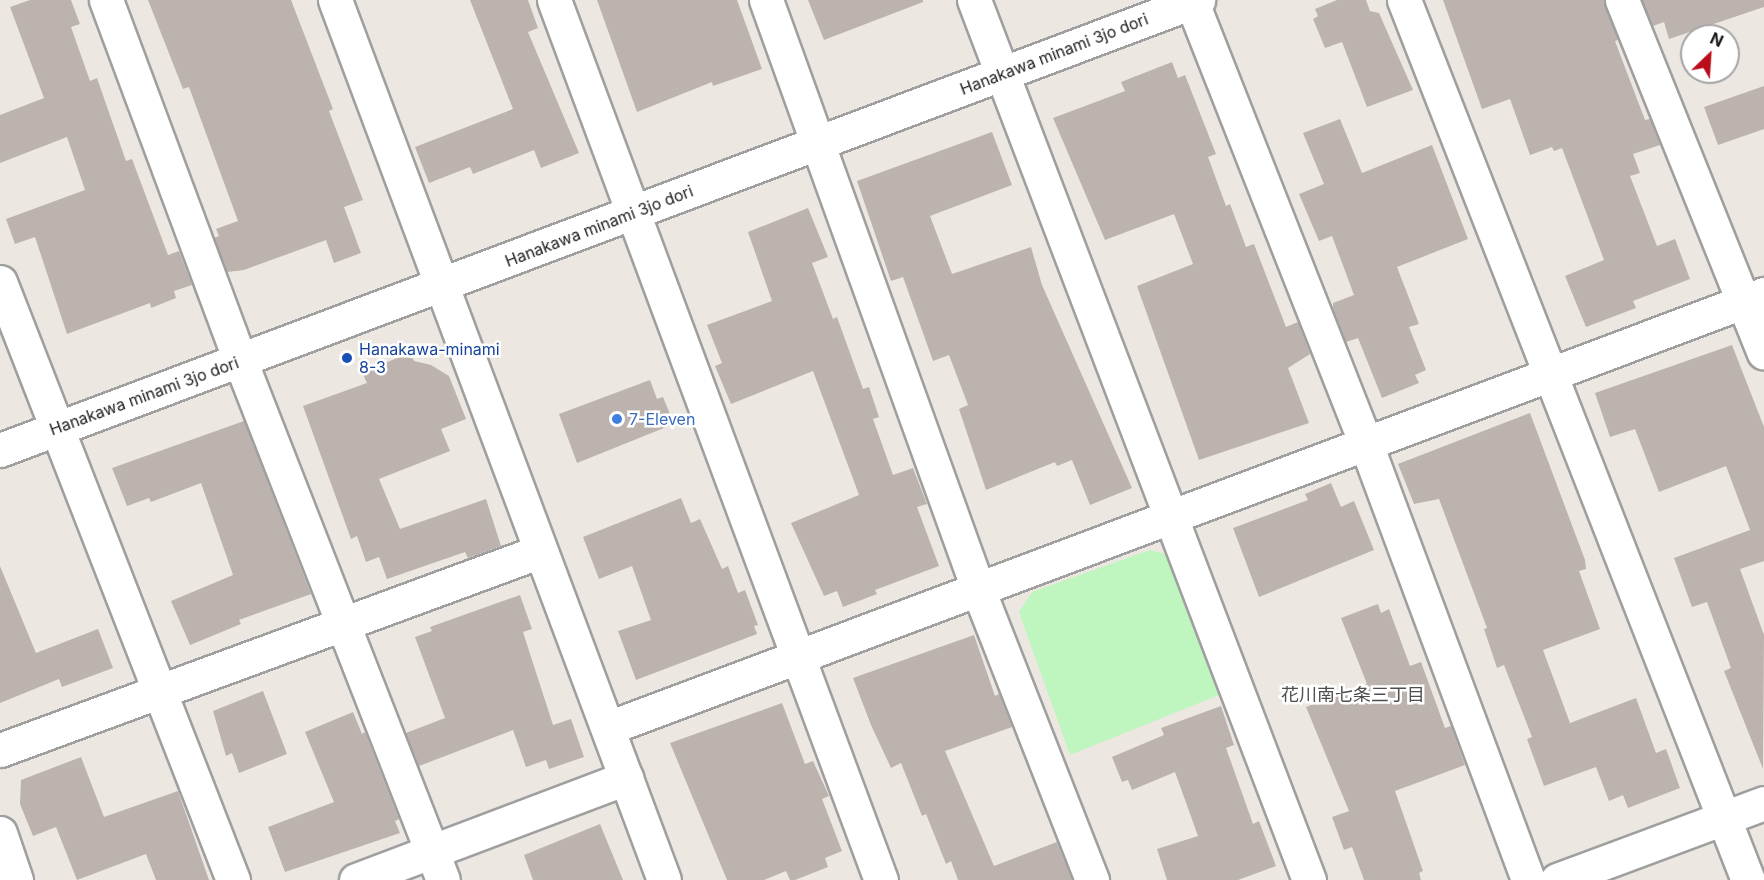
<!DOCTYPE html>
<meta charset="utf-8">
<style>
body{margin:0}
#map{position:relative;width:1764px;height:880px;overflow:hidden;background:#ece8e1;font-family:Inter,"Noto Sans JP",sans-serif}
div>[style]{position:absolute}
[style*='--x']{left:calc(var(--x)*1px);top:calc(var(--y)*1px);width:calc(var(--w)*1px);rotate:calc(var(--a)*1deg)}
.park>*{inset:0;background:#bff5bf}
.building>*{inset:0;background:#bcb3ae}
.roads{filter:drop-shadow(2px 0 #9f9f9f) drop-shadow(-2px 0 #9f9f9f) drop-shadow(0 2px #9f9f9f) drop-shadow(0 -2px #9f9f9f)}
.minor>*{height:33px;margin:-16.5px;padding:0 16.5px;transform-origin:16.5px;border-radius:16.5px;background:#fff}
.dots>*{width:16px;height:16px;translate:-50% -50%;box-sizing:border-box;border:3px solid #fff;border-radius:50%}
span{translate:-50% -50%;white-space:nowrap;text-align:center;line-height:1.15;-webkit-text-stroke:5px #fff;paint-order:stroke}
.street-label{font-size:16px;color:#1b1b1b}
.transit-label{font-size:16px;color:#164399}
.left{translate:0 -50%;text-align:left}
.shop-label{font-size:16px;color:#366cbe}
.neighbourhood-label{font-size:18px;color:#4e4e4e}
.north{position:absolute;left:1680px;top:24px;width:60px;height:60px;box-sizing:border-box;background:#fff;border:2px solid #a4a4a4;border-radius:50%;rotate:25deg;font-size:16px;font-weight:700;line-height:24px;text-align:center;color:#1b1b1b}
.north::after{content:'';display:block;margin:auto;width:21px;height:27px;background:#bb0c1a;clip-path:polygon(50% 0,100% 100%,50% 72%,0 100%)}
</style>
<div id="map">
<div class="park">
<i style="clip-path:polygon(1150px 550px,1168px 555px,1219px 695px,1070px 755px,1019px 612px,1032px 592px)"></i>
</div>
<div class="building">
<i style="clip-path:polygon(30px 0,71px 0,80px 24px,71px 27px,90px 81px,97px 78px,126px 161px,132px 159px,168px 255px,179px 251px,192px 285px,174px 291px,176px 298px,151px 308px,150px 303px,67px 334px,35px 237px,15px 244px,6px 219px,85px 190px,67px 137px,0 163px,0 115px,44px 98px,10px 7px)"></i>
<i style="clip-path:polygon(148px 0,291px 0,333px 109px,329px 111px,363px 200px,344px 207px,361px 253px,334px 263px,326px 240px,244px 270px,227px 272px,214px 238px,219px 236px,216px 229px,238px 221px,189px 87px,183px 89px)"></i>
<i style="clip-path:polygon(470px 0,528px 0,538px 28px,528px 32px,579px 153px,541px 168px,534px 150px,473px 174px,470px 167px,429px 183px,415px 147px,513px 109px)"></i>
<i style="clip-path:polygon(597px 0,737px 0,762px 69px,713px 86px,712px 82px,637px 112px)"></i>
<i style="clip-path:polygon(808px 0,923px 0,923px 2px,824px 40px)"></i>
<i style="clip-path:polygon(1337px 0,1366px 0,1370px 11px,1379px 13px,1413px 90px,1367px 107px,1342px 42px,1325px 48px,1313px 19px,1318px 16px,1315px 9px)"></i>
<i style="clip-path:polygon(1443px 0,1604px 0,1618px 40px,1615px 41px,1645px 120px,1650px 119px,1660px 145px,1633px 154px,1640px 173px,1630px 176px,1657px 246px,1675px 239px,1690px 279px,1633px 301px,1636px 308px,1586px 327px,1565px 276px,1604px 260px,1562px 148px,1554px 151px,1552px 147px,1530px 155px,1510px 99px,1482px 109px)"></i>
<i style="clip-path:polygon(1642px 0,1764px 0,1764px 7px,1669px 39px,1664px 22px,1653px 26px)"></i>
<i style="clip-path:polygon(1172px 62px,1178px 78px,1185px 75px,1216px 154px,1208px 157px,1226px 206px,1230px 204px,1246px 247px,1254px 244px,1286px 327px,1298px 322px,1310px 354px,1288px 368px,1309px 423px,1199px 460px,1137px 286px,1193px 264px,1174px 214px,1105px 240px,1053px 118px,1125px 91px,1121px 82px)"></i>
<i style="clip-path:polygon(1764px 86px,1764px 129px,1718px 145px,1704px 107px)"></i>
<i style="clip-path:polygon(1340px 119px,1362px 173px,1432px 145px,1468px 239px,1397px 267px,1419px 324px,1409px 327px,1426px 370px,1415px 375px,1419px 383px,1382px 398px,1358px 338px,1346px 342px,1333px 308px,1333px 303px,1354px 295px,1332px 236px,1319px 241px,1299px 194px,1324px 184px,1303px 133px)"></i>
<i style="clip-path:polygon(992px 132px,1012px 185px,930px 216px,952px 274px,1031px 247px,1042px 285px,1132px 488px,1090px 505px,1072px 460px,1057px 466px,1055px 462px,986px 490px,959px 409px,968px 405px,949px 355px,933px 361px,903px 277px,891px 281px,857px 181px)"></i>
<i style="clip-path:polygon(808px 208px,828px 257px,812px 263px,833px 319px,837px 317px,863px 389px,869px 387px,879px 417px,873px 419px,893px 475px,913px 468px,927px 504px,917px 507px,939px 566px,875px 590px,877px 594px,843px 607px,837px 591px,824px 596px,791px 523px,859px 495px,813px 371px,731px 404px,715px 366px,722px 363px,707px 325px,772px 301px,748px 232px)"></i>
<i style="clip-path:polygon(1732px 345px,1764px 427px,1764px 561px,1740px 569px,1764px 635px,1763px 769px,1724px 671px,1731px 668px,1707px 602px,1692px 607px,1674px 558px,1750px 530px,1726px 466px,1659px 492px,1635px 429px,1610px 437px,1595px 393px)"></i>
<i style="clip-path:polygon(410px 353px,414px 361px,431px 365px,449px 376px,466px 419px,441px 429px,450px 451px,379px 479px,400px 529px,486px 499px,501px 546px,468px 558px,465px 552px,387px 579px,379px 557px,366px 562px,357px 536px,351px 539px,303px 406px,367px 383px,362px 372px)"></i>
<i style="clip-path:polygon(650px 380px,657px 399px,663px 397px,674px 424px,577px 463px,559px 414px)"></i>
<i style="clip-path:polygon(1530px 413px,1585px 560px,1586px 569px,1579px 571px,1600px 629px,1543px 650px,1570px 723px,1636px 698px,1656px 753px,1666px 749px,1680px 788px,1628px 808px,1623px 795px,1609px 801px,1596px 767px,1544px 786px,1527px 739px,1532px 737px,1504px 665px,1497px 668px,1484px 629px,1487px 628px,1439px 499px,1414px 504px,1398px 464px)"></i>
<i style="clip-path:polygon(244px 421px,311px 594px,239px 620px,241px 624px,190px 645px,171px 601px,233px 575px,201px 483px,151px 502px,149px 498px,127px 506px,112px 468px)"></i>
<i style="clip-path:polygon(1331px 483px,1341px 507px,1354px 501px,1374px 550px,1259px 597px,1233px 528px,1308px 500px,1305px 494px)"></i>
<i style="clip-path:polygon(681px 498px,691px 523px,700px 519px,722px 569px,728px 566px,738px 593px,745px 590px,758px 625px,754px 626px,757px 634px,636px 680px,618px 631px,651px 620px,632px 566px,599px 579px,583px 537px)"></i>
<i style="clip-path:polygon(0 566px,36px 653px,98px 629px,113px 668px,62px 687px,59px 679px,0 703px)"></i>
<i style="clip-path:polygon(520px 595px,532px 629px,523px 632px,553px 725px,571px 719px,584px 757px,549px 769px,546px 760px,526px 767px,513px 730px,419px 766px,406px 733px,445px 718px,415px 637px,432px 631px,430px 627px)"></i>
<i style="clip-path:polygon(1378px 604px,1381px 613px,1389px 609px,1410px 666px,1421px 662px,1445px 728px,1451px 726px,1465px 765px,1395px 791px,1423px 871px,1419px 873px,1421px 880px,1364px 880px,1352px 847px,1344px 850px,1332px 817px,1349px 811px,1306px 707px,1367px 684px,1341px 618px)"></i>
<i style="clip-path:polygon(974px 635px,995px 696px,999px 694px,1012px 727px,945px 751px,994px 866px,1057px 842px,1072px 880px,958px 880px,951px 861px,946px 864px,926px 814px,922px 816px,901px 763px,891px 768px,871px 725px,853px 678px)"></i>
<i style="clip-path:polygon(263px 691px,287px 754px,239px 773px,232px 753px,226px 756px,213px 711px)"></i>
<i style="clip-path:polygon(782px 703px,805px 764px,813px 761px,829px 796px,822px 799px,842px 851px,825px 858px,828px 867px,795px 880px,790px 880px,786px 871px,764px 880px,727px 880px,670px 743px)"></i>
<i style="clip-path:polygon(1221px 706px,1234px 745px,1226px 748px,1253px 824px,1259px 821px,1276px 866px,1238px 880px,1167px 880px,1157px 849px,1198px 836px,1175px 772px,1132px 790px,1128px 780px,1122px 782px,1112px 757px,1164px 735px,1161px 728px)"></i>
<i style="clip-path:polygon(353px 712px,362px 734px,365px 732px,399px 819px,395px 821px,400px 833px,285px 872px,268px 827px,334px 802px,305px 732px)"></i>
<i style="clip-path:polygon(81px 757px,104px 817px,178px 791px,209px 880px,156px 880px,146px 854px,77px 880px,56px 827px,33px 836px,20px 804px,21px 780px)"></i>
<i style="clip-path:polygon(600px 824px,623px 880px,533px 880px,524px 855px)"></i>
</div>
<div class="roads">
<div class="minor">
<i style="--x:106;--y:0;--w:384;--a:69.6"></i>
<i style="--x:240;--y:360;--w:558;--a:68.68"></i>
<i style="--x:335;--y:0;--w:939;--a:69.5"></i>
<i style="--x:554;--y:0;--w:939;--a:69.62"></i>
<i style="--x:766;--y:0;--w:626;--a:70.2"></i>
<i style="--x:978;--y:589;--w:313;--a:68.6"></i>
<i style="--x:974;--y:0;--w:942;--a:69.16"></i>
<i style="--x:1191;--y:0;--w:477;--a:68.5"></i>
<i style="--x:1366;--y:444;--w:465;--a:69.6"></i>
<i style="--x:1404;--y:0;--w:945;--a:68.65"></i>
<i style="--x:1622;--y:0;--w:380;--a:68.1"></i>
<i style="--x:0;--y:282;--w:642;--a:68.71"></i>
<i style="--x:0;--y:450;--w:1280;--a:-20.59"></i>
<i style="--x:608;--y:728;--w:1235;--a:-20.58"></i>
<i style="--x:0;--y:750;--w:576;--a:-20.2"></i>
<i style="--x:0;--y:833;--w:50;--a:71.2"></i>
<i style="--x:356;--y:880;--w:289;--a:-20.7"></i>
<i style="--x:1557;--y:880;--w:221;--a:-20.4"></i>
</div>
</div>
<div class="dots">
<i style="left:347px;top:358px;background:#1a4fb4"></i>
<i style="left:617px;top:419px;background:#3f7fe0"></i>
</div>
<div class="street-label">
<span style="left:1054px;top:54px;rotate:-21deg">Hanakawa minami 3jo dori</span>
<span style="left:599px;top:226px;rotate:-21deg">Hanakawa minami 3jo dori</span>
<span style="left:144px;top:396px;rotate:-20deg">Hanakawa minami 3jo dori</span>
</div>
<div class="transit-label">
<span class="left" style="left:359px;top:358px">Hanakawa-minami<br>8-3</span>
</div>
<div class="shop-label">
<span class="left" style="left:629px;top:419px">7-Eleven</span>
</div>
<div class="neighbourhood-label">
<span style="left:1353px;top:695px">花川南七条三丁目</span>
</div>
<div class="north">N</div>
</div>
